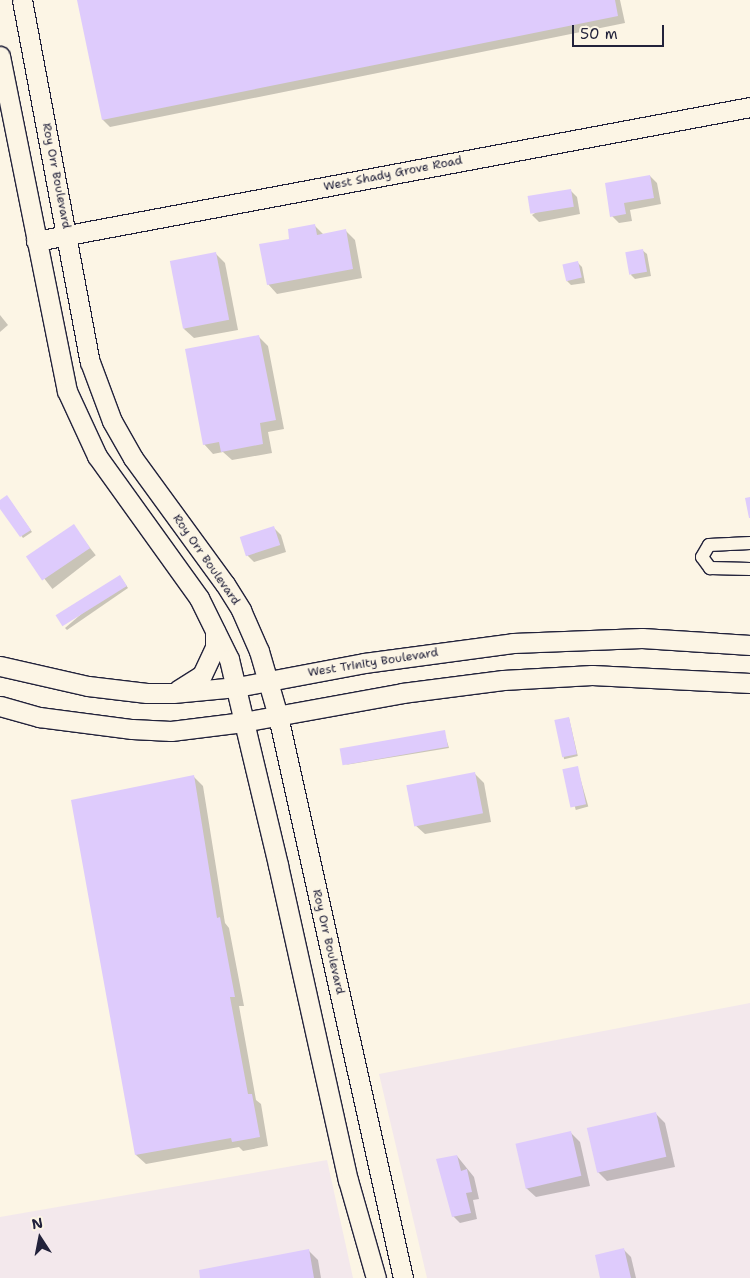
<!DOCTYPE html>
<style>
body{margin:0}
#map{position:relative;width:750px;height:1278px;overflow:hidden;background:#fcf5e5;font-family:"Shantell Sans",sans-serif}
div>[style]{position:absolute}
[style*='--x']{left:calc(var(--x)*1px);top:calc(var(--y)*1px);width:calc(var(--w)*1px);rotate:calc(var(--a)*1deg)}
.built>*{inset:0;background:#f3e8ec}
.shadow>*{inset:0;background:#0003;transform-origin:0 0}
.building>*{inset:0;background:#decbfc;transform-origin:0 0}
.roads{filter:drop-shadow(1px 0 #22223b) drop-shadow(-1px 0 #22223b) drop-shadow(0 1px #22223b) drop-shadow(0 -1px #22223b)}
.minor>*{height:12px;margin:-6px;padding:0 6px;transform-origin:6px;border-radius:6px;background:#fcf5e5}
.secondary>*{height:19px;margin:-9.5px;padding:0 9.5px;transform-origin:9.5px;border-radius:9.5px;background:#fcf5e5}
span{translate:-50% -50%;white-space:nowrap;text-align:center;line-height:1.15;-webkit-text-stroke:4px #fcf5e5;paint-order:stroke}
.street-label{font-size:12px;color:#22223b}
.north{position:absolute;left:15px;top:1213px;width:50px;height:50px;-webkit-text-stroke:4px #fcf5e5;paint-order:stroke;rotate:349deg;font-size:14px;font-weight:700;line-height:20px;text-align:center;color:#22223b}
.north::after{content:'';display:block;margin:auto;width:18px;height:22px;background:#22223b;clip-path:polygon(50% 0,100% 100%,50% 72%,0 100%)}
.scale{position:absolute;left:572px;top:25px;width:92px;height:22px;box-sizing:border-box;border:2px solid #22223b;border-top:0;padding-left:6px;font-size:15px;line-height:18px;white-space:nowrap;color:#22223b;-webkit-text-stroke:4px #fcf5e5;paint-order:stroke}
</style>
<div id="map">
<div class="built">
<i style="clip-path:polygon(750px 1003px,750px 1278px,427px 1278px,379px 1074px)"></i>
<i style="clip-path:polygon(327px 1160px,353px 1278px,0 1278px,0 1217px)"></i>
</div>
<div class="shadow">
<i style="clip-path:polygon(79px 0,620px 0,625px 23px,110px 127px,103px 120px)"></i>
<i style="clip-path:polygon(650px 176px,657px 183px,661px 204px,630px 210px,632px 221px,619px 223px,612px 216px,606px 184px)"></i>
<i style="clip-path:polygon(570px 190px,577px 197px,580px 214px,539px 222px,532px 215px)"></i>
<i style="clip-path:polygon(315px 226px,324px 235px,346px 231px,355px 240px,362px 278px,277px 294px,268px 284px,291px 240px)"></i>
<i style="clip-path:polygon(642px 250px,647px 254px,651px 276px,635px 279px,631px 275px)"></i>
<i style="clip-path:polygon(216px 254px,225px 263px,238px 330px,194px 338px,184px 329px)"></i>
<i style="clip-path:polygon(578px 263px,582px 267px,585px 283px,571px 285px,567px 281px)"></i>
<i style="clip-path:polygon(0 315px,8px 325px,0 332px)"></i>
<i style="clip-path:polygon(259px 337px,268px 346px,284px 429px,268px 432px,272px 453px,232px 460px,223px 452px,213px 454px,204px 444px)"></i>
<i style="clip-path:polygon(9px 499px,32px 532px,23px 538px,0 507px,0 502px)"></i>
<i style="left:73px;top:526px;width:37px;height:55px;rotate:52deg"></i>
<i style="clip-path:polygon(274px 528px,281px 535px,286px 552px,254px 562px,247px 555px,242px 538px)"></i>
<i style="clip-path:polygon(122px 579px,128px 588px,67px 630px,65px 628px)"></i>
<i style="left:569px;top:718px;width:39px;height:14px;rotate:77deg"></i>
<i style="clip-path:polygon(444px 732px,449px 748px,345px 765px)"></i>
<i style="left:577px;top:767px;width:41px;height:13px;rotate:74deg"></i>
<i style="clip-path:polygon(475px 774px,484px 783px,491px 822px,425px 834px,415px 825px)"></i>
<i style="clip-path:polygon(194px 777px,203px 786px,225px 923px,229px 928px,244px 1006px,239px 1006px,256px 1100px,261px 1104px,268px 1146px,243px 1151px,239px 1147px,146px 1164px,136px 1155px)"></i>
<i style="clip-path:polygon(656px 1114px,665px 1123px,675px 1167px,607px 1181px,598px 1172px)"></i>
<i style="clip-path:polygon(571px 1133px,580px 1142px,590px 1186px,536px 1197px,526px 1188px)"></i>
<i style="clip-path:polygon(457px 1156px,474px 1177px,479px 1199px,473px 1200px,477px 1219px,460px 1223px,453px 1216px)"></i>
<i style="clip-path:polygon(308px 1250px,318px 1260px,321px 1278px,201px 1278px)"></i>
<i style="clip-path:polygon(624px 1250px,631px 1257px,636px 1278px,602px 1278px)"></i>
</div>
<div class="building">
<i style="clip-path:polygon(77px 0,615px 0,618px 16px,102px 120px)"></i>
<i style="clip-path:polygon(650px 175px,654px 198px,624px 203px,626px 214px,610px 217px,605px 183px)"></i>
<i style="left:571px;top:189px;width:18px;height:44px;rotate:81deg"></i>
<i style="clip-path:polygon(315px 224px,317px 235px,346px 229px,353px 269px,267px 285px,259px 244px,289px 239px,288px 229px)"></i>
<i style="left:643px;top:249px;width:23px;height:18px;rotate:80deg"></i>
<i style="left:216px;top:252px;width:69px;height:47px;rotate:79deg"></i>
<i style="left:578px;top:261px;width:17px;height:16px;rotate:77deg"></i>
<i style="clip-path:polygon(259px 335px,276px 420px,260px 423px,263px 444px,221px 452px,219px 442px,203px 445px,185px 349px)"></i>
<i style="clip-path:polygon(7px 495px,31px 530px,20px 537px,0 509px,0 500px)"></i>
<i style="clip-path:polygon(750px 497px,750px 518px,749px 518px,745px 498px)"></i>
<i style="left:74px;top:524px;width:29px;height:58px;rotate:56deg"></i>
<i style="left:274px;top:526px;width:20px;height:36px;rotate:72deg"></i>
<i style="left:120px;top:575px;width:13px;height:76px;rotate:58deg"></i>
<i style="left:569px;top:717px;width:38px;height:15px;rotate:78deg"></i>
<i style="left:445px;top:730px;width:17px;height:107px;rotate:80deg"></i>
<i style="left:578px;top:766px;width:39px;height:16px;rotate:78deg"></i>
<i style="left:475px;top:772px;width:42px;height:70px;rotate:79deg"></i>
<i style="clip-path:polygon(194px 775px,217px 918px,220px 917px,235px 997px,230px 997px,248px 1094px,252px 1094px,260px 1137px,232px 1142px,231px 1138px,135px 1155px,71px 800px)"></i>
<i style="left:656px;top:1112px;width:46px;height:71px;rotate:77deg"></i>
<i style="left:571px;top:1131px;width:46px;height:57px;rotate:77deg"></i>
<i style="clip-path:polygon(457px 1155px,461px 1171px,467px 1169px,472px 1192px,466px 1193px,471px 1213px,452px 1217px,436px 1159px)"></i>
<i style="clip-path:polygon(624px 1248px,631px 1278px,600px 1278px,595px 1255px)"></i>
<i style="clip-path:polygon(309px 1249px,314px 1278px,200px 1278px,199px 1270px)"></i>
</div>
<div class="roads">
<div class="minor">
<i style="--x:750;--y:543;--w:41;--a:177.2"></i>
<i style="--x:709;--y:545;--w:14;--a:120"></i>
<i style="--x:702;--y:557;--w:14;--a:54"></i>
<i style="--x:710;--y:568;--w:40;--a:1.4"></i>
</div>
<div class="secondary">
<i style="--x:22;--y:0;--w:368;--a:79.4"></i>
<i style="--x:90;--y:362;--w:63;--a:69.6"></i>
<i style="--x:112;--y:421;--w:43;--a:60.4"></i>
<i style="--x:133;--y:458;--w:156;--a:53.9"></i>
<i style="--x:225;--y:584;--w:31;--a:58"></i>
<i style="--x:241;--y:610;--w:45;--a:66.3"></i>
<i style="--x:259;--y:651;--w:68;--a:73.7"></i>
<i style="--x:278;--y:716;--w:576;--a:77.46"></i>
<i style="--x:0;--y:56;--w:342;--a:78.7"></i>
<i style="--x:67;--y:391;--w:72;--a:65.2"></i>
<i style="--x:97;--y:456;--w:175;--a:54.3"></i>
<i style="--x:199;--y:598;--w:68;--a:63.8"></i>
<i style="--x:229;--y:659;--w:212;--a:76.6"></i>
<i style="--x:278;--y:865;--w:323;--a:77.5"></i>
<i style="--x:348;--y:1180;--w:102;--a:74.1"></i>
<i style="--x:36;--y:241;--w:726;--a:-10.63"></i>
<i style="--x:0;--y:666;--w:90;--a:12.8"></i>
<i style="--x:88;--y:686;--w:59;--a:6.8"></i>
<i style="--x:147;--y:693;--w:26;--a:0"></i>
<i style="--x:173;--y:693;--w:64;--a:-5.4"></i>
<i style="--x:237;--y:687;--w:129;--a:-10.7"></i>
<i style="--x:364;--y:663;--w:150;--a:-7.6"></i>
<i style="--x:513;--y:643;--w:129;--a:-2.2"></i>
<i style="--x:642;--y:638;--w:108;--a:3.7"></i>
<i style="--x:178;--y:690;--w:28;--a:-32"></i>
<i style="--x:202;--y:675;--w:31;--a:-65"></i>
<i style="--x:215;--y:647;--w:16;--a:-90"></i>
<i style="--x:0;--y:706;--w:41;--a:15.8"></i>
<i style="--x:39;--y:717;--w:94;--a:7.4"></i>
<i style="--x:132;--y:729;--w:39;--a:3"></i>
<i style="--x:171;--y:731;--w:73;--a:-7.1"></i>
<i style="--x:243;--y:722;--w:162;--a:-10.3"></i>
<i style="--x:402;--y:693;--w:102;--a:-7.3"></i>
<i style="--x:503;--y:680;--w:89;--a:-3.2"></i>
<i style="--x:592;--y:675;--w:158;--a:2.9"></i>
</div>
</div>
<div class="street-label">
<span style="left:393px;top:174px;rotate:-11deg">West Shady Grove Road</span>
<span style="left:56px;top:176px;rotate:79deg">Roy Orr Boulevard</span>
<span style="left:206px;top:560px;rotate:55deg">Roy Orr Boulevard</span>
<span style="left:373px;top:663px;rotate:-9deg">West Trinity Boulevard</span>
<span style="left:328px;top:942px;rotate:77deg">Roy Orr Boulevard</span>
</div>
<div class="north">N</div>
<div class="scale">50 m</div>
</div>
